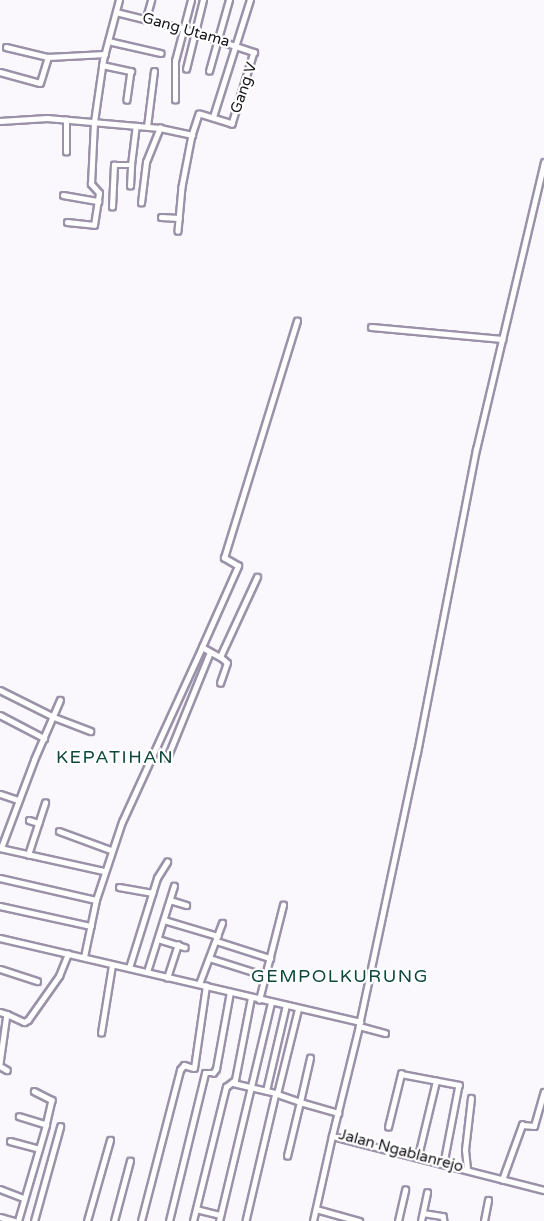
<!DOCTYPE html>
<style>
body{margin:0}
#map{position:relative;width:544px;height:1221px;overflow:hidden;background:#faf8fd;font-family:"Varela Round",sans-serif}
div>[style]{position:absolute}
[style*='--x']{left:calc(var(--x)*1px);top:calc(var(--y)*1px);width:calc(var(--w)*1px);rotate:calc(var(--a)*1deg)}
.roads{filter:drop-shadow(2px 0 #9b92a9) drop-shadow(-2px 0 #9b92a9) drop-shadow(0 2px #9b92a9) drop-shadow(0 -2px #9b92a9)}
.minor>*{height:4.5px;margin:-2.25px;padding:0 2.25px;transform-origin:2.25px;border-radius:2.25px;background:#fff}
.tertiary>*{height:5px;margin:-2.5px;padding:0 2.5px;transform-origin:2.5px;border-radius:2.5px;background:#fff}
span{translate:-50% -50%;white-space:nowrap;text-align:center;line-height:1.15;-webkit-text-stroke:4.5px #fff;paint-order:stroke}
.street-label{font-size:15px;color:#17141c}
.quarter-label{font-size:18px;color:#0d473e;letter-spacing:1.5px}
</style>
<div id="map">
<div class="roads">
<div class="minor">
<i style="--x:116;--y:12;--w:70;--a:14"></i>
<i style="--x:184;--y:29;--w:74;--a:18.2"></i>
<i style="--x:254;--y:52;--w:75;--a:107"></i>
<i style="--x:232;--y:124;--w:34;--a:-163"></i>
<i style="--x:199;--y:114;--w:22;--a:108"></i>
<i style="--x:146;--y:18;--w:19;--a:-74"></i>
<i style="--x:108;--y:41;--w:54;--a:12.8"></i>
<i style="--x:6;--y:47;--w:43;--a:13.4"></i>
<i style="--x:48;--y:57;--w:57;--a:-3"></i>
<i style="--x:102;--y:65;--w:30;--a:12"></i>
<i style="--x:131;--y:71;--w:29;--a:98"></i>
<i style="--x:186;--y:69;--w:71;--a:-76.2"></i>
<i style="--x:209;--y:71;--w:74;--a:-74.3"></i>
<i style="--x:0;--y:72;--w:41;--a:15.4"></i>
<i style="--x:40;--y:83;--w:27;--a:-73"></i>
<i style="--x:175;--y:100;--w:39;--a:-90"></i>
<i style="--x:175;--y:61;--w:63;--a:-75.3"></i>
<i style="--x:213;--y:117;--w:123;--a:-72.5"></i>
<i style="--x:0;--y:121;--w:47;--a:-3.7"></i>
<i style="--x:47;--y:118;--w:113;--a:5.1"></i>
<i style="--x:160;--y:128;--w:33;--a:12"></i>
<i style="--x:192;--y:135;--w:53;--a:100.9"></i>
<i style="--x:182;--y:187;--w:44;--a:95.2"></i>
<i style="--x:147;--y:127;--w:56;--a:-82.9"></i>
<i style="--x:66;--y:152;--w:32;--a:-90"></i>
<i style="--x:130;--y:186;--w:21;--a:-87"></i>
<i style="--x:63;--y:195;--w:36;--a:10"></i>
<i style="--x:141;--y:203;--w:41;--a:-83"></i>
<i style="--x:146;--y:162;--w:37;--a:-68"></i>
<i style="--x:112;--y:207;--w:42;--a:-87.3"></i>
<i style="--x:114;--y:165;--w:17;--a:0"></i>
<i style="--x:131;--y:165;--w:39;--a:-83"></i>
<i style="--x:161;--y:217;--w:18;--a:3"></i>
<i style="--x:67;--y:222;--w:27;--a:6"></i>
<i style="--x:94;--y:225;--w:32;--a:-81"></i>
<i style="--x:99;--y:193;--w:12;--a:-132"></i>
<i style="--x:91;--y:184;--w:62;--a:-87.2"></i>
<i style="--x:94;--y:122;--w:63;--a:-81.7"></i>
<i style="--x:103;--y:60;--w:62;--a:-75.1"></i>
<i style="--x:371;--y:327;--w:132;--a:5.2"></i>
<i style="--x:202;--y:647;--w:89;--a:-66"></i>
<i style="--x:238;--y:566;--w:16;--a:-150"></i>
<i style="--x:224;--y:558;--w:248;--a:-72.9"></i>
<i style="--x:220;--y:683;--w:21;--a:-71"></i>
<i style="--x:227;--y:663;--w:9;--a:-139"></i>
<i style="--x:0;--y:690;--w:60;--a:26.6"></i>
<i style="--x:54;--y:717;--w:39;--a:21"></i>
<i style="--x:0;--y:715;--w:50;--a:27.6"></i>
<i style="--x:167;--y:758;--w:114;--a:-67.9"></i>
<i style="--x:0;--y:794;--w:19;--a:18"></i>
<i style="--x:29;--y:820;--w:10;--a:17"></i>
<i style="--x:59;--y:831;--w:55;--a:20.1"></i>
<i style="--x:0;--y:848;--w:107;--a:12.5"></i>
<i style="--x:1;--y:848;--w:94;--a:-69.4"></i>
<i style="--x:34;--y:760;--w:65;--a:-66.6"></i>
<i style="--x:28;--y:855;--w:55;--a:-71.9"></i>
<i style="--x:0;--y:878;--w:98;--a:12.9"></i>
<i style="--x:119;--y:887;--w:34;--a:10"></i>
<i style="--x:170;--y:900;--w:17;--a:17"></i>
<i style="--x:0;--y:906;--w:93;--a:12.4"></i>
<i style="--x:164;--y:920;--w:56;--a:16.5"></i>
<i style="--x:0;--y:938;--w:370;--a:13.1"></i>
<i style="--x:158;--y:939;--w:28;--a:17"></i>
<i style="--x:216;--y:941;--w:57;--a:17.5"></i>
<i style="--x:84;--y:957;--w:58;--a:-78.1"></i>
<i style="--x:96;--y:900;--w:82;--a:-71.6"></i>
<i style="--x:122;--y:822;--w:192;--a:-65.4"></i>
<i style="--x:202;--y:647;--w:21;--a:29"></i>
<i style="--x:220;--y:657;--w:88;--a:-65.2"></i>
<i style="--x:209;--y:958;--w:60;--a:17.5"></i>
<i style="--x:129;--y:968;--w:94;--a:-72.7"></i>
<i style="--x:157;--y:878;--w:19;--a:-58"></i>
<i style="--x:0;--y:969;--w:39;--a:18"></i>
<i style="--x:147;--y:972;--w:90;--a:-72.6"></i>
<i style="--x:167;--y:978;--w:35;--a:-72"></i>
<i style="--x:199;--y:984;--w:65;--a:-69.3"></i>
<i style="--x:259;--y:1000;--w:98;--a:-75.8"></i>
<i style="--x:0;--y:1012;--w:7;--a:16"></i>
<i style="--x:7;--y:1014;--w:50;--a:98"></i>
<i style="--x:7;--y:1014;--w:19;--a:25"></i>
<i style="--x:24;--y:1022;--w:4;--a:-27"></i>
<i style="--x:28;--y:1020;--w:54;--a:-54.8"></i>
<i style="--x:59;--y:976;--w:24;--a:-68"></i>
<i style="--x:359;--y:1026;--w:27;--a:15"></i>
<i style="--x:101;--y:1033;--w:69;--a:-80.8"></i>
<i style="--x:0;--y:1066;--w:8;--a:30"></i>
<i style="--x:233;--y:1083;--w:44;--a:13.1"></i>
<i style="--x:276;--y:1093;--w:131;--a:103.2"></i>
<i style="--x:34;--y:1091;--w:20;--a:27"></i>
<i style="--x:52;--y:1100;--w:26;--a:103"></i>
<i style="--x:266;--y:1091;--w:88;--a:-76.9"></i>
<i style="--x:277;--y:1094;--w:88;--a:-76.1"></i>
<i style="--x:277;--y:1094;--w:24;--a:19"></i>
<i style="--x:300;--y:1102;--w:45;--a:-77.2"></i>
<i style="--x:388;--y:1127;--w:55;--a:-76.2"></i>
<i style="--x:401;--y:1074;--w:59;--a:10.7"></i>
<i style="--x:459;--y:1085;--w:79;--a:100.9"></i>
<i style="--x:10;--y:1141;--w:30;--a:15"></i>
<i style="--x:287;--y:1156;--w:56;--a:-76.5"></i>
<i style="--x:300;--y:1102;--w:40;--a:16"></i>
<i style="--x:418;--y:1156;--w:77;--a:-76.5"></i>
<i style="--x:467;--y:1169;--w:19;--a:-96"></i>
<i style="--x:465;--y:1150;--w:52;--a:-83.4"></i>
<i style="--x:502;--y:1180;--w:59;--a:-70"></i>
<i style="--x:522;--y:1125;--w:12;--a:5"></i>
<i style="--x:534;--y:1126;--w:35;--a:-74"></i>
<i style="--x:0;--y:1189;--w:26;--a:21"></i>
<i style="--x:196;--y:1209;--w:25;--a:14"></i>
<i style="--x:316;--y:1209;--w:45;--a:15.6"></i>
<i style="--x:423;--y:1213;--w:20;--a:9"></i>
<i style="--x:443;--y:1216;--w:5;--a:79"></i>
<i style="--x:0;--y:1217;--w:15;--a:16"></i>
<i style="--x:18;--y:1221;--w:100;--a:-73.7"></i>
<i style="--x:46;--y:1125;--w:28;--a:-163"></i>
<i style="--x:34;--y:1221;--w:98;--a:-74.5"></i>
<i style="--x:87;--y:1221;--w:84;--a:-74.1"></i>
<i style="--x:114;--y:1221;--w:62;--a:-75.1"></i>
<i style="--x:141;--y:1221;--w:156;--a:-75.5"></i>
<i style="--x:180;--y:1070;--w:6;--a:-51"></i>
<i style="--x:184;--y:1065;--w:10;--a:17"></i>
<i style="--x:194;--y:1068;--w:83;--a:-81.7"></i>
<i style="--x:169;--y:1221;--w:152;--a:-76.3"></i>
<i style="--x:205;--y:1073;--w:8;--a:0"></i>
<i style="--x:213;--y:1073;--w:5;--a:-53"></i>
<i style="--x:216;--y:1069;--w:78;--a:-79.7"></i>
<i style="--x:193;--y:1221;--w:138;--a:-76.2"></i>
<i style="--x:226;--y:1087;--w:11;--a:-38"></i>
<i style="--x:235;--y:1080;--w:84;--a:-79"></i>
<i style="--x:219;--y:1221;--w:225;--a:-76.6"></i>
<i style="--x:313;--y:1221;--w:87;--a:-77.4"></i>
<i style="--x:398;--y:1221;--w:32;--a:-77"></i>
<i style="--x:421;--y:1221;--w:29;--a:-78"></i>
<i style="--x:484;--y:1221;--w:21;--a:-79"></i>
</div>
<div class="tertiary">
<i style="--x:544;--y:162;--w:295;--a:103.3"></i>
<i style="--x:476;--y:449;--w:309;--a:101"></i>
<i style="--x:417;--y:752;--w:280;--a:102"></i>
<i style="--x:359;--y:1026;--w:113;--a:103.8"></i>
<i style="--x:332;--y:1136;--w:219;--a:14.3"></i>
</div>
</div>
<div class="street-label">
<span style="left:186px;top:30px;rotate:16deg">Gang Utama</span>
<span style="left:244px;top:88px;rotate:-71deg">Gang V</span>
<span style="left:401px;top:1151px;rotate:15deg">Jalan Ngablanrejo</span>
</div>
<div class="quarter-label">
<span style="left:115px;top:757px">KEPATIHAN</span>
<span style="left:340px;top:976px">GEMPOLKURUNG</span>
</div>
</div>
